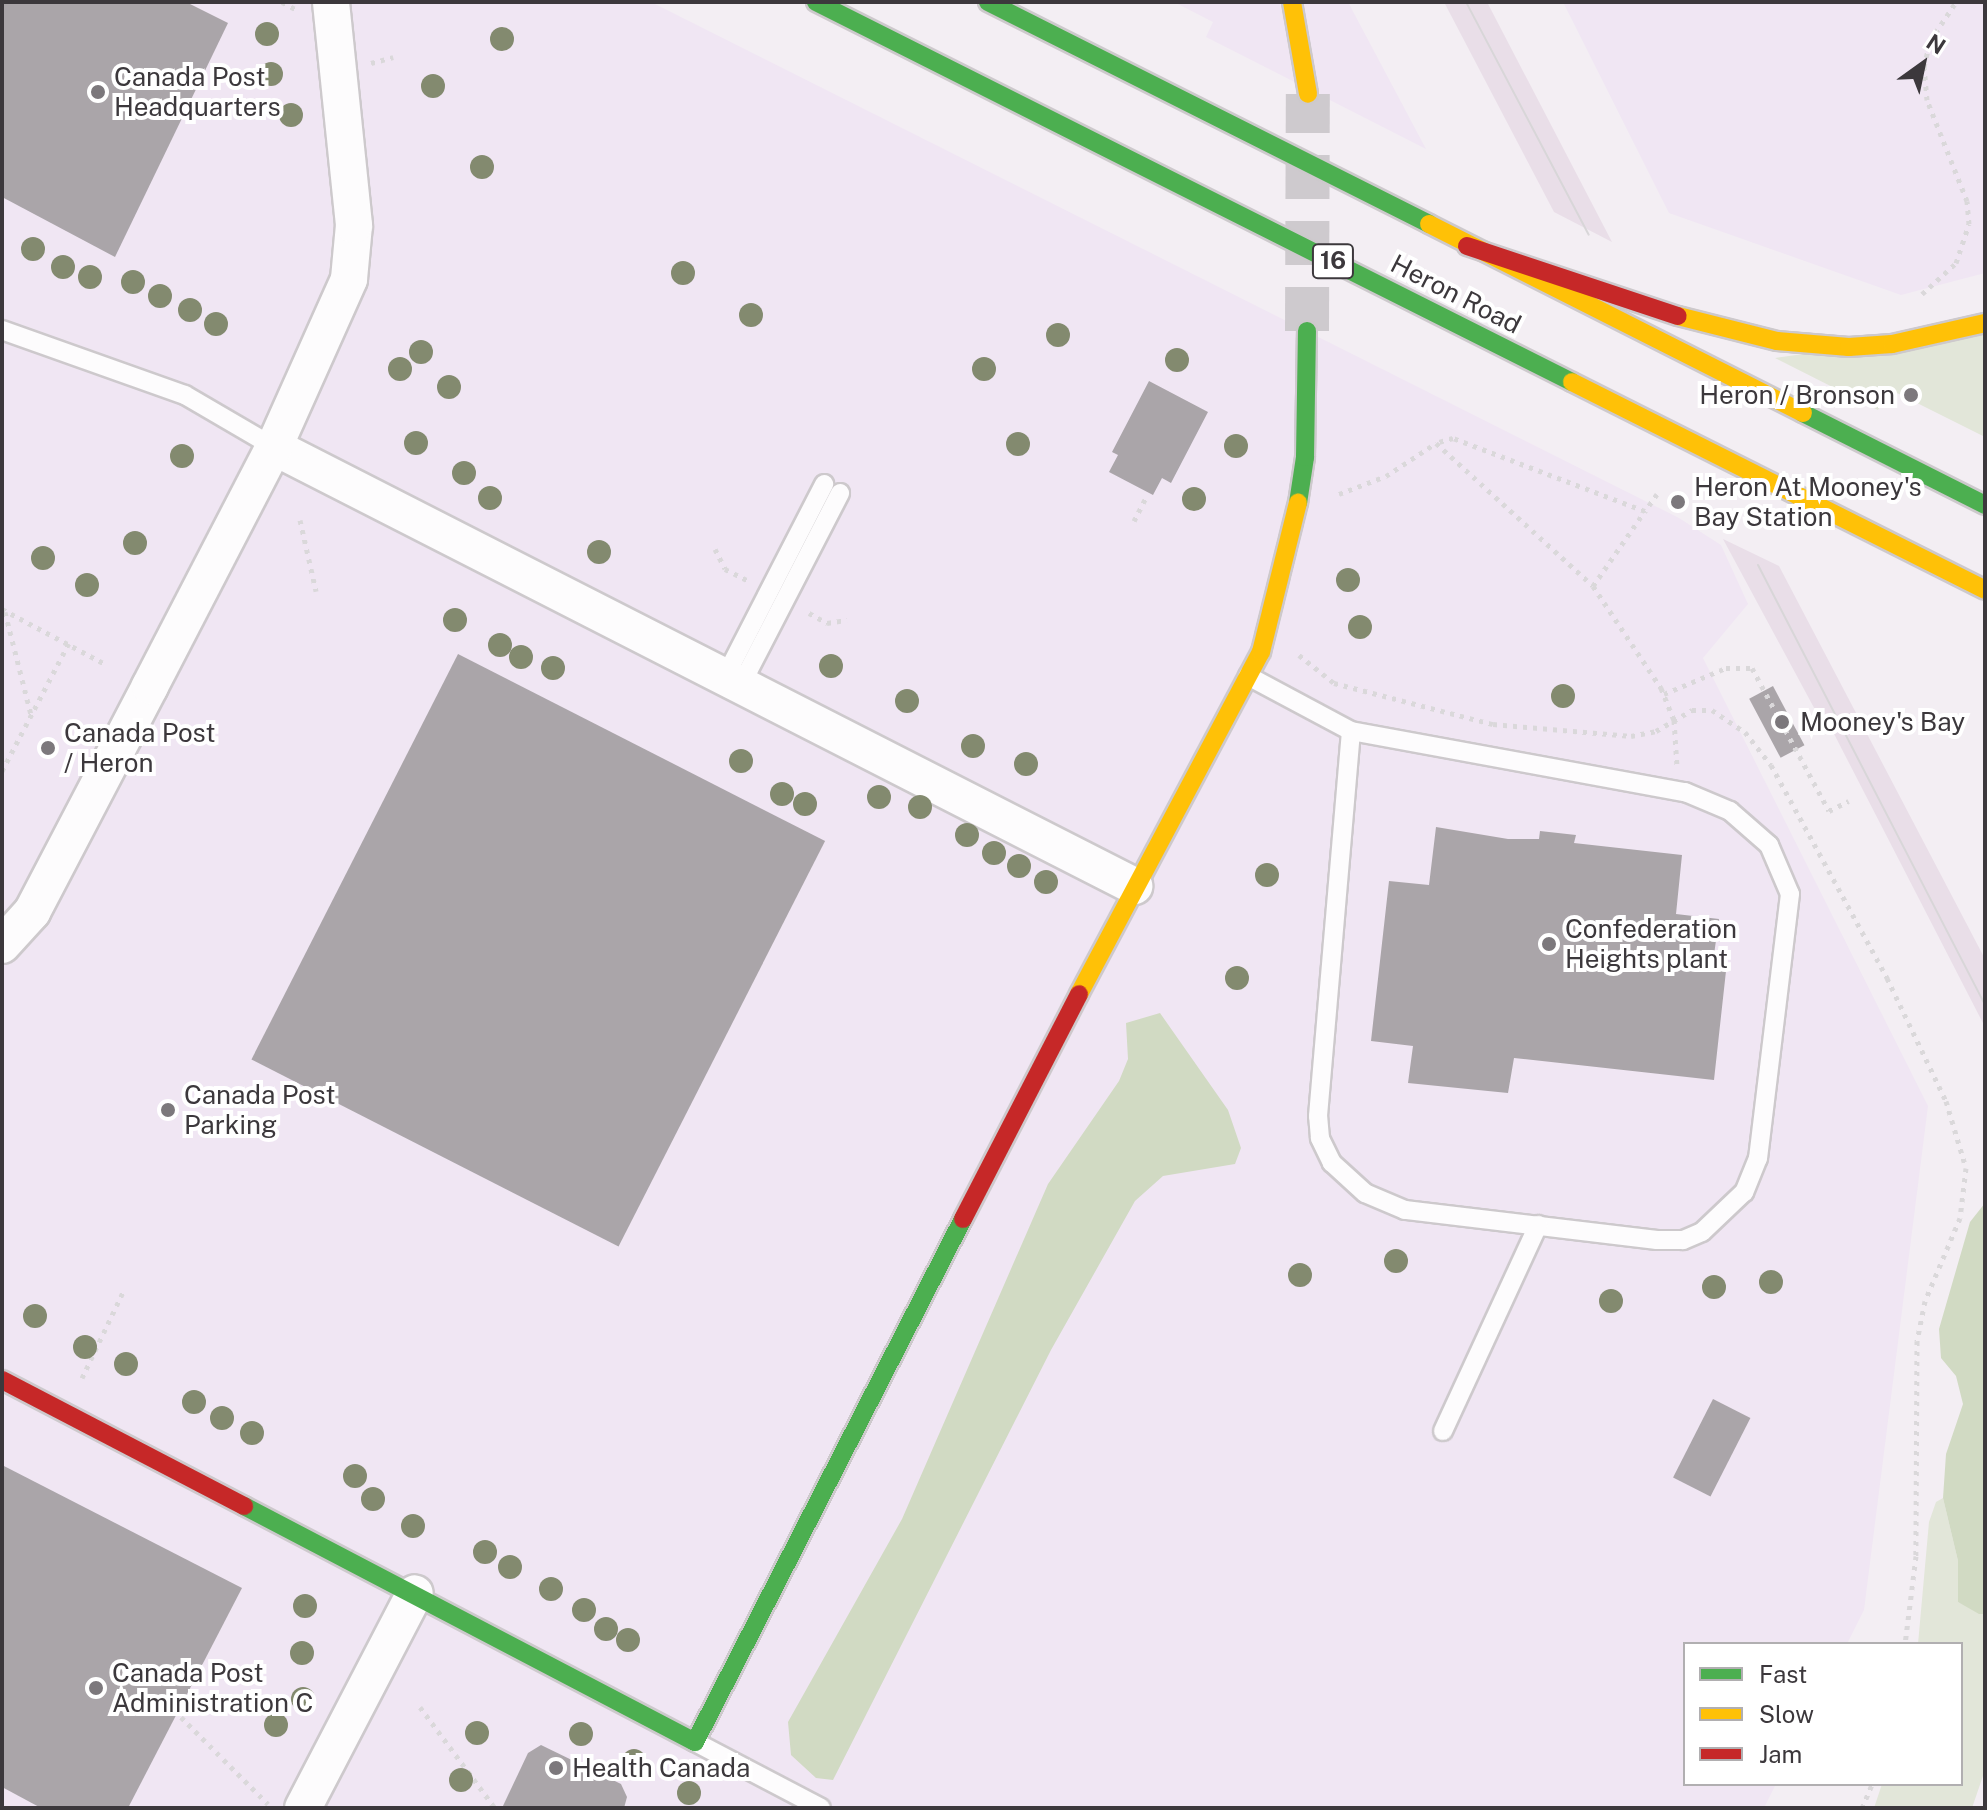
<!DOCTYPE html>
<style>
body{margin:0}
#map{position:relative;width:1987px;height:1810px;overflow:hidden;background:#f3eef3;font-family:"Public Sans",sans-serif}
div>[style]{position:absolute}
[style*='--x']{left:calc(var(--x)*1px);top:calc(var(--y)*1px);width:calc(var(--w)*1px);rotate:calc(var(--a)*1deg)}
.commercial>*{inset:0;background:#f0e6f3}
.built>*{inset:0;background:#e9dee8}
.green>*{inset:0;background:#e2e6d9}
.forest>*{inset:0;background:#d1dac3}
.building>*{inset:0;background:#aaa5a9;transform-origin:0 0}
.secondary-tunnel>*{height:44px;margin-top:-22px;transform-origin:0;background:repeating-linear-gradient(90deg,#cecace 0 44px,transparent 0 66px)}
.path>*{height:5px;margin-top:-2.5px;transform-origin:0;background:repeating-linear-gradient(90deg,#dad8da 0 4px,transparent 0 10px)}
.roads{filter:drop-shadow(2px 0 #cdc9cc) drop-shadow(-2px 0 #cdc9cc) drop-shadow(0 2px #cdc9cc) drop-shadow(0 -2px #cdc9cc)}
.lane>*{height:18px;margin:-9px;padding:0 9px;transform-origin:9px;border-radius:9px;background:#fdfcfd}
.street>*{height:36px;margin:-18px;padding:0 18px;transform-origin:18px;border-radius:18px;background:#fdfcfd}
.fast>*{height:18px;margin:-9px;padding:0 9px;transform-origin:9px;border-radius:9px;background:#4caf50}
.slow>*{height:18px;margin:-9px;padding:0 9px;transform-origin:9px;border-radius:9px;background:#ffc107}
.jam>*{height:18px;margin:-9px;padding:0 9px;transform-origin:9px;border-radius:9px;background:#c62828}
.tram>*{height:2px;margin:-1px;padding:0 1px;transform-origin:1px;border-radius:1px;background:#d8d6d8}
.trees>*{width:24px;height:24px;margin:-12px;border-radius:50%;background:#838a6f}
.dots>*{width:22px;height:22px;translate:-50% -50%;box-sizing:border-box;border:4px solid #fff;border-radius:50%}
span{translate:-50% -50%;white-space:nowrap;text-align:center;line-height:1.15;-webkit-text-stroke:8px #fff;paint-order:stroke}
.shield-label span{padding:2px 6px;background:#fff;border:2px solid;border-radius:6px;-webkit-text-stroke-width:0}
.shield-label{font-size:24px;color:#3c383c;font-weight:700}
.poi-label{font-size:26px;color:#3c383c}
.left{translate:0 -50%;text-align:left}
.right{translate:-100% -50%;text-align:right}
.street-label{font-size:26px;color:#3c383c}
.frame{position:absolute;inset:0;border:4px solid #3c383c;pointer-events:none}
.legend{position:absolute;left:1683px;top:1642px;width:280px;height:144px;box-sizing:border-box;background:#fff;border:2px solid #b1afb1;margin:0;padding:10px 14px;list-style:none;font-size:24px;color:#3c383c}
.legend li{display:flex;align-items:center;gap:16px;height:40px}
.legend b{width:40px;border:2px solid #b1afb1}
.north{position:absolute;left:1883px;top:24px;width:80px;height:80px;-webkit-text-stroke:6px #fff;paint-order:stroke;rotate:33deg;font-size:22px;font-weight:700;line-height:32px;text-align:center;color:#3c383c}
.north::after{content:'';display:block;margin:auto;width:28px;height:36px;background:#3c383c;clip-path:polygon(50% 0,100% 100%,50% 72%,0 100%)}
</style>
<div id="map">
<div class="commercial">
<i style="clip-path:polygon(2px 2px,651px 2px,1679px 518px,1721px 545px,1748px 604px,1703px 658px,1928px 1106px,1864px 1610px,1847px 1644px,1685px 1644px,1685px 1784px,1776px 1784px,1764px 1808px,2px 1808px)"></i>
<i style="clip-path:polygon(1174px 2px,1348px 2px,1426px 149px,1206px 37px,1213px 22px)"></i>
<i style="clip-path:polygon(1563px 2px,1985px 2px,1985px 273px,1901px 295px,1669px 213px)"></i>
</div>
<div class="built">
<i style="clip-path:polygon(1444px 2px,1487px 2px,1612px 242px,1554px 212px)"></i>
<i style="clip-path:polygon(1723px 539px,1779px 566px,1985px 959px,1985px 1027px,1831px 728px,1826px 730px)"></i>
</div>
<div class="green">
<i style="clip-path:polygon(1985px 329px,1985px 437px,1889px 389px,1878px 410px,1775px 358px)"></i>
<i style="clip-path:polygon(1943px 1498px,1958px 1561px,1958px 1602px,1985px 1614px,1985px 1770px,1972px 1808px,1874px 1808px,1882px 1784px,1961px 1784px,1961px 1644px,1918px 1644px,1929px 1522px,1936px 1502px)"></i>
</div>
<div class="forest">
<i style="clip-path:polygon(1160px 1013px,1228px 1110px,1241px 1148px,1235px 1164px,1163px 1176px,1135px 1201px,1051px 1350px,833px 1780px,816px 1778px,791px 1755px,788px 1722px,902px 1519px,1048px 1184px,1119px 1081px,1128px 1059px,1126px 1023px)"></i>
<i style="clip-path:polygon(1985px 1203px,1985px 1614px,1979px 1614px,1958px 1602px,1958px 1561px,1943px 1498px,1946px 1454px,1963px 1404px,1956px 1376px,1941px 1358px,1939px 1329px,1970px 1222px)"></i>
</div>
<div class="building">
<i style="clip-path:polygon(2px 2px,186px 2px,228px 23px,115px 257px,2px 197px)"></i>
<i style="clip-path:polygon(1149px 381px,1208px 412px,1171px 483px,1162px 478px,1153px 495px,1109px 472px,1118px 455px,1112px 452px)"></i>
<i style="left:458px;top:654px;width:412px;height:455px;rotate:27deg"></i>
<i style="left:1773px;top:686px;width:67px;height:27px;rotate:62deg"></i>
<i style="clip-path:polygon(1436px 827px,1508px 839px,1539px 839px,1540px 831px,1576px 835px,1574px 843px,1682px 855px,1676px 914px,1719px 919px,1712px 969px,1726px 971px,1714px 1080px,1514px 1058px,1508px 1093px,1408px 1083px,1413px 1046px,1371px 1041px,1389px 881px,1429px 885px)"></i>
<i style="left:1713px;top:1399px;width:42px;height:88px;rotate:27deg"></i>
<i style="clip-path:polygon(2px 1465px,242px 1588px,128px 1808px,41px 1808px,2px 1787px)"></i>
<i style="clip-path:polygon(541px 1745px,621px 1784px,627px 1797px,624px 1808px,502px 1808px,528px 1753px)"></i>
</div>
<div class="secondary-tunnel">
<i style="--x:1307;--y:331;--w:237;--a:-89.8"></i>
</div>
<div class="path">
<i style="--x:282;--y:2;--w:17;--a:28"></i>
<i style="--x:371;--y:63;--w:23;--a:-15"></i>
<i style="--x:1922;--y:294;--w:46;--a:-42.4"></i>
<i style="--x:1956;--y:263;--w:41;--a:-71.6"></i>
<i style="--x:1969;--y:224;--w:23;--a:-95"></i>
<i style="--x:1967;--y:201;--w:109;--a:-111.6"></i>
<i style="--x:1927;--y:100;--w:33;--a:-95"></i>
<i style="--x:1924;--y:67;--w:27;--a:-77"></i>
<i style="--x:1930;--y:41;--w:47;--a:-56.3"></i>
<i style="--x:1339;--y:494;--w:50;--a:-21"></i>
<i style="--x:1386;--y:476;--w:60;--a:-33.4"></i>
<i style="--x:1657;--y:494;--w:21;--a:125"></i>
<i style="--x:1645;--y:511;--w:205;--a:-159.2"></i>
<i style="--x:1453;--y:438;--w:18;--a:164"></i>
<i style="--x:1436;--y:443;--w:212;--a:42.3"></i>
<i style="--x:1593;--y:586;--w:123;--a:56.3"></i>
<i style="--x:1661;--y:688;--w:35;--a:68"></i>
<i style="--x:1674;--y:720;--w:46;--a:86.3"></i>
<i style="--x:300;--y:520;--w:73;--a:77.3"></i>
<i style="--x:1134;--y:521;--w:29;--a:-63"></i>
<i style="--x:715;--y:549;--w:22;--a:63"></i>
<i style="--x:725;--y:569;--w:25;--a:27"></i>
<i style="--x:1593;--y:586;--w:91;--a:-55.3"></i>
<i style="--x:2;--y:609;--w:119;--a:28.1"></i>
<i style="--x:5;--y:612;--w:106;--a:75.8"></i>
<i style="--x:809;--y:613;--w:21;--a:29"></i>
<i style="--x:827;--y:623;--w:20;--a:-9"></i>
<i style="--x:1299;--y:655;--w:45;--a:38.7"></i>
<i style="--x:1334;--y:683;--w:164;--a:14.5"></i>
<i style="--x:1493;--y:724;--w:139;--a:5"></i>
<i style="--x:1631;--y:736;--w:25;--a:-11"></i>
<i style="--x:1656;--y:731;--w:42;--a:-30.3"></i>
<i style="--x:1692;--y:710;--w:20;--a:0"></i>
<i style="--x:1712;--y:710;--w:40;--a:34"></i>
<i style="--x:1745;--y:732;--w:42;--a:51.8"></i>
<i style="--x:1771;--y:765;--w:243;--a:61.4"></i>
<i style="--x:1887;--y:978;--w:136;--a:64.4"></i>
<i style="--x:1946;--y:1101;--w:70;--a:73.4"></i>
<i style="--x:1966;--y:1168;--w:50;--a:96.8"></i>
<i style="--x:1960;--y:1218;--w:90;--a:112.9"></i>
<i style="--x:1925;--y:1301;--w:41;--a:101.3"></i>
<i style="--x:1917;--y:1341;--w:215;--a:90.3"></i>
<i style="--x:1916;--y:1556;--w:89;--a:97.1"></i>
<i style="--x:1664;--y:694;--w:67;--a:-22.8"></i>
<i style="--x:1726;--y:668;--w:26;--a:0"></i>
<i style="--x:1752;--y:668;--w:162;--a:61.7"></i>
<i style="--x:1829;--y:811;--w:22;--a:-27"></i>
<i style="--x:2;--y:771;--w:144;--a:-62.4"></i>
<i style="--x:82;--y:1378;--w:95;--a:-64.5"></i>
<i style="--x:420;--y:1707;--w:126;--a:53.4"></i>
<i style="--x:181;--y:1717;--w:123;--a:45"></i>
<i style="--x:1862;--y:1808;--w:26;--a:-67"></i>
</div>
<div class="roads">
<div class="lane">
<i style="--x:2;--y:330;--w:194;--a:19.6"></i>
<i style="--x:185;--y:395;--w:103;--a:30.3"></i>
<i style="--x:1248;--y:676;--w:117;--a:28.1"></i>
<i style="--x:1351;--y:731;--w:340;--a:10.4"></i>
<i style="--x:1685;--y:792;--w:49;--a:22.9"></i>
<i style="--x:1730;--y:811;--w:52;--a:41.1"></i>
<i style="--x:1769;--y:845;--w:53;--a:66.8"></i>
<i style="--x:1790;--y:894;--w:266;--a:96.9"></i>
<i style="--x:1758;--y:1158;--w:37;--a:112"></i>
<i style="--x:1744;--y:1192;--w:58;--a:136.4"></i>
<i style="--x:1702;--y:1232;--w:21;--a:157"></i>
<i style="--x:1683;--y:1240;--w:26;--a:180"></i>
<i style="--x:1657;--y:1240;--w:254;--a:-173.2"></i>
<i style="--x:1405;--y:1210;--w:43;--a:-157"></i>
<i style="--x:1365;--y:1193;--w:45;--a:-137.7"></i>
<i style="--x:1332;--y:1163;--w:28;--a:-116"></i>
<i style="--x:1320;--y:1138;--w:22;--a:-95"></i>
<i style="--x:1318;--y:1116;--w:386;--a:-85.1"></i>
<i style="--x:725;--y:677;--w:217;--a:-62.8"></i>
<i style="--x:741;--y:685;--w:216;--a:-62.7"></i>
<i style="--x:1443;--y:1431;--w:227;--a:-65.2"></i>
<i style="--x:695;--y:1742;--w:142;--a:27.6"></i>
</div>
<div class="street">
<i style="--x:274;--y:447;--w:966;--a:27.04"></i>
<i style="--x:2;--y:945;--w:45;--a:-47.7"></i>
<i style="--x:32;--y:912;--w:255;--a:-62.4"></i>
<i style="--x:150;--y:686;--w:269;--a:-62.6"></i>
<i style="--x:274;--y:447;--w:184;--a:-65.9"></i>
<i style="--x:349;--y:279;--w:54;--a:-84.7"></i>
<i style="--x:354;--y:225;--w:224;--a:-95.9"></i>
<i style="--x:303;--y:1808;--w:242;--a:-62.5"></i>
</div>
<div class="fast">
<i style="--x:816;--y:2;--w:846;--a:26.69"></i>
<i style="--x:988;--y:2;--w:494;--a:26.7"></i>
<i style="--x:1803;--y:413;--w:204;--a:26.8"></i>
<i style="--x:1298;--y:503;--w:47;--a:-81.3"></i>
<i style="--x:1305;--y:457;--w:126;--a:-89.1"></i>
<i style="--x:244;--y:1506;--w:509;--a:27.62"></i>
<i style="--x:695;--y:1742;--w:588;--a:-62.87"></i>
</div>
<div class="slow">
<i style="--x:1292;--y:2;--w:93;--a:80.1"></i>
<i style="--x:1429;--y:224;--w:419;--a:26.8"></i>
<i style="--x:1678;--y:316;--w:102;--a:14.2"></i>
<i style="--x:1777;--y:341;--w:72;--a:4.8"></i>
<i style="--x:1849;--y:347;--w:43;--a:-4"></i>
<i style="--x:1892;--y:344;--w:95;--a:-12.7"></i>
<i style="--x:1572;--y:382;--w:462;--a:26.7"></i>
<i style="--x:1079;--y:994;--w:387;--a:-62"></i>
<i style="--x:1261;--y:652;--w:154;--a:-76.1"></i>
</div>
<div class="jam">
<i style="--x:1467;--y:246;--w:222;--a:18.4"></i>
<i style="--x:963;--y:1219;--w:253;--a:-62.7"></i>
<i style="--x:2;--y:1380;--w:273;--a:27.5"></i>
</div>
</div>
<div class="tram">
<i style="--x:1466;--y:2;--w:263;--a:62.2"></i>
<i style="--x:1758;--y:565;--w:495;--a:62.7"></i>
</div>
<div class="trees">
<i style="left:267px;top:34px"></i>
<i style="left:502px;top:39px"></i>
<i style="left:271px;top:74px"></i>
<i style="left:433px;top:86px"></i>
<i style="left:291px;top:115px"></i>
<i style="left:482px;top:167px"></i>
<i style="left:33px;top:249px"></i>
<i style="left:63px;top:267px"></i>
<i style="left:683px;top:273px"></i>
<i style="left:90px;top:277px"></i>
<i style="left:133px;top:282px"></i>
<i style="left:160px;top:296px"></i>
<i style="left:190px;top:310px"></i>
<i style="left:751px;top:315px"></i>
<i style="left:216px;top:324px"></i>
<i style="left:1058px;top:335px"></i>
<i style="left:421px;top:352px"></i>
<i style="left:1177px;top:360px"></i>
<i style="left:400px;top:369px"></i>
<i style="left:984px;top:369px"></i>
<i style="left:449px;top:387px"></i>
<i style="left:416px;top:443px"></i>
<i style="left:1018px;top:444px"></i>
<i style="left:1236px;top:446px"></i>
<i style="left:182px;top:456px"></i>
<i style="left:464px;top:473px"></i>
<i style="left:490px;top:498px"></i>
<i style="left:1194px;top:499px"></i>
<i style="left:135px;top:543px"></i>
<i style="left:599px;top:552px"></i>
<i style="left:43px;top:558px"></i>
<i style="left:1348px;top:580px"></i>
<i style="left:87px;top:585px"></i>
<i style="left:455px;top:620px"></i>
<i style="left:1360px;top:627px"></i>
<i style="left:500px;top:645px"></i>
<i style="left:521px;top:657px"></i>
<i style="left:831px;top:666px"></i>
<i style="left:553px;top:668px"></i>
<i style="left:1563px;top:696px"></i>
<i style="left:907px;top:701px"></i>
<i style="left:973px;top:746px"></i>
<i style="left:741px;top:761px"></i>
<i style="left:1026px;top:764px"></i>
<i style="left:782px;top:794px"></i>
<i style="left:879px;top:797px"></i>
<i style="left:805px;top:804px"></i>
<i style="left:920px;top:807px"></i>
<i style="left:967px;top:835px"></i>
<i style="left:994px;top:853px"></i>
<i style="left:1019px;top:866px"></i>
<i style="left:1267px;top:875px"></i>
<i style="left:1046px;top:882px"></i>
<i style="left:1237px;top:978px"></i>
<i style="left:1396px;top:1261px"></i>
<i style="left:1300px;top:1275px"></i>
<i style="left:1771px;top:1282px"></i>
<i style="left:1714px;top:1287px"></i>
<i style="left:1611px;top:1301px"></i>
<i style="left:35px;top:1316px"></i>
<i style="left:85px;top:1347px"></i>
<i style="left:126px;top:1364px"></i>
<i style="left:194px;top:1402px"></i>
<i style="left:222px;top:1418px"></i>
<i style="left:252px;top:1433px"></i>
<i style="left:355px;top:1476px"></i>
<i style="left:373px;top:1499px"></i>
<i style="left:413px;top:1526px"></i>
<i style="left:485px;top:1552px"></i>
<i style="left:510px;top:1567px"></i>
<i style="left:551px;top:1589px"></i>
<i style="left:305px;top:1606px"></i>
<i style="left:584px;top:1610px"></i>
<i style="left:606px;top:1629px"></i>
<i style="left:628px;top:1640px"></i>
<i style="left:302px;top:1653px"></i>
<i style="left:303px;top:1699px"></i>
<i style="left:276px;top:1725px"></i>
<i style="left:477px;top:1733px"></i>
<i style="left:581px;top:1734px"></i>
<i style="left:634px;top:1761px"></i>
<i style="left:461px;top:1780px"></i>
<i style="left:689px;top:1793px"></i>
</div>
<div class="dots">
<i style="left:98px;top:92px;background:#7c787c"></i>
<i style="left:1911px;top:395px;background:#7c787c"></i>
<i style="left:1678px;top:502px;background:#7c787c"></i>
<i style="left:1782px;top:722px;background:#7c787c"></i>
<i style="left:48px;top:748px;background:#7c787c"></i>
<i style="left:1549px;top:944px;background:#7c787c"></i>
<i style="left:168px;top:1110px;background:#7c787c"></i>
<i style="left:96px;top:1688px;background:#7c787c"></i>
<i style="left:556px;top:1768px;background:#7c787c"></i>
</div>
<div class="shield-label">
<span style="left:1333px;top:261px">16</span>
</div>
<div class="poi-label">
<span class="left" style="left:114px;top:92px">Canada Post<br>Headquarters</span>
<span class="right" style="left:1895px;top:395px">Heron / Bronson</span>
<span class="left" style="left:1694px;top:502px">Heron At Mooney's<br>Bay Station</span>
<span class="left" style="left:1800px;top:722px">Mooney's Bay</span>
<span class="left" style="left:64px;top:748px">Canada Post<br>/ Heron</span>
<span class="left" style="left:1565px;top:944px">Confederation<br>Heights plant</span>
<span class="left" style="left:184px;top:1110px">Canada Post<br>Parking</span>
<span class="left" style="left:112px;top:1688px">Canada Post<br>Administration C</span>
<span class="left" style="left:572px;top:1768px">Health Canada</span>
</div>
<div class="street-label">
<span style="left:1456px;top:294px;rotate:27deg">Heron Road</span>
</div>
<div class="frame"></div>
<ul class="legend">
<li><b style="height:10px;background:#4caf50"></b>Fast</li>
<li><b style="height:10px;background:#ffc107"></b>Slow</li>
<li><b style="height:10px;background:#c62828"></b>Jam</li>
</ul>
<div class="north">N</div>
</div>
